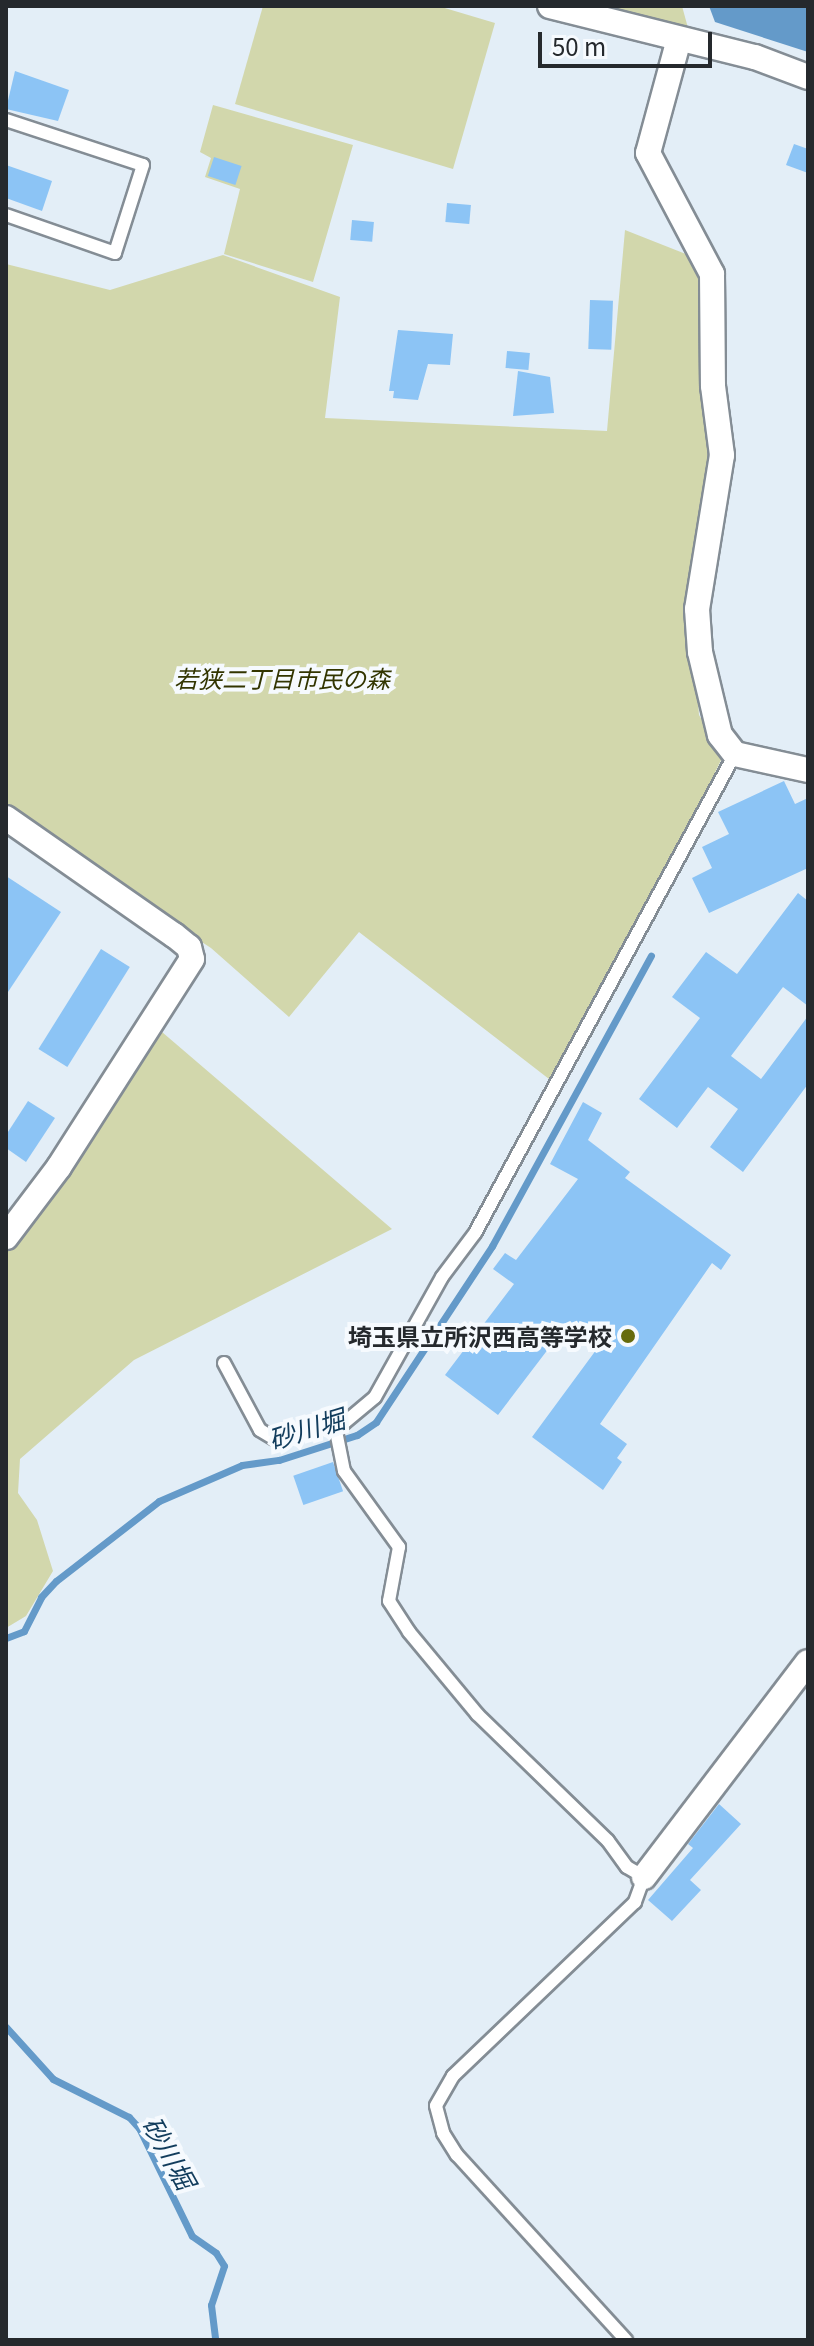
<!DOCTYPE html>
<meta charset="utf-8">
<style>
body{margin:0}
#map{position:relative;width:814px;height:2346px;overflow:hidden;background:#e3eef7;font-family:Georgia,"Noto Sans JP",serif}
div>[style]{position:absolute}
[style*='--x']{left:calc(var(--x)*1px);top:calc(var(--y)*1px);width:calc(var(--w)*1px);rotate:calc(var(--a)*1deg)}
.green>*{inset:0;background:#d2d7ac}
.water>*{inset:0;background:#649ac9}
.stream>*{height:7px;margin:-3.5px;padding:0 3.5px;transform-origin:3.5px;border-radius:3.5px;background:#649ac9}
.building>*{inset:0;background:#8cc4f5;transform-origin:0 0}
.roads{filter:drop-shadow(2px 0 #848d95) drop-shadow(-2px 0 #848d95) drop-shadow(0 2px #848d95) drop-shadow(0 -2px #848d95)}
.service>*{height:12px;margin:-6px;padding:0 6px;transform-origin:6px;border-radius:6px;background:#fff}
.minor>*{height:24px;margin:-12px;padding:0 12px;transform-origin:12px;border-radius:12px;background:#fff}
.dots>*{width:22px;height:22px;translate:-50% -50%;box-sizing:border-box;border:4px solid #f6fafe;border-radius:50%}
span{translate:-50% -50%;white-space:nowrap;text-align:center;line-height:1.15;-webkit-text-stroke:8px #f6fafe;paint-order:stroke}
.park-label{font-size:24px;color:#323500;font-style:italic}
.poi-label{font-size:24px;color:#25292d;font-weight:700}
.right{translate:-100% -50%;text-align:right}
.water-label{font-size:26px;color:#113c5c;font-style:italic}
.frame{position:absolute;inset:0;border:8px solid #25292d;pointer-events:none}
.scale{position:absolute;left:538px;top:32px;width:174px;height:36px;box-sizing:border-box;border:4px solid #25292d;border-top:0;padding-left:10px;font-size:24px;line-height:28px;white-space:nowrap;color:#25292d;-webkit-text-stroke:6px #f6fafe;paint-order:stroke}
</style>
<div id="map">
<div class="green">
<i style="clip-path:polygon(263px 6px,438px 6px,495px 23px,453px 169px,235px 104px)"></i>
<i style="clip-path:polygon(583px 6px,682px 6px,688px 28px,679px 34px)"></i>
<i style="clip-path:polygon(213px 105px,353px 145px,313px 282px,224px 254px,240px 189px,205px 177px,211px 158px,200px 152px)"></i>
<i style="clip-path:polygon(625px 230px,701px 260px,713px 454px,689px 593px,699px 715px,723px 756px,666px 874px,549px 1079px,359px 932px,289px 1017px,211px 948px,6px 815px,6px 264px,110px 290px,223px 255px,340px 297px,325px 418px,607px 431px)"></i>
<i style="clip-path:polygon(162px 1032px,392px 1229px,134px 1360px,20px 1459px,18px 1493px,37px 1520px,53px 1571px,26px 1616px,6px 1628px,6px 1252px)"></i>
</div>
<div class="water">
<i style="clip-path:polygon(709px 6px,808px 6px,808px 52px,715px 22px)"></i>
</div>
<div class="stream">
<i style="--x:6;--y:1638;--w:19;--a:-21"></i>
<i style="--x:24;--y:1631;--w:38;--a:-63"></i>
<i style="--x:41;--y:1597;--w:22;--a:-47"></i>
<i style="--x:56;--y:1581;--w:130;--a:-37.8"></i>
<i style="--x:159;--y:1501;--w:90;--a:-23.4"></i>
<i style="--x:242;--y:1465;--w:37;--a:-8"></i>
<i style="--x:279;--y:1460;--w:82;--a:-17.8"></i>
<i style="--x:357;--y:1435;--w:23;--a:-34"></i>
<i style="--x:376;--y:1422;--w:211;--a:-56.6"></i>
<i style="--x:492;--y:1246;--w:331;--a:-61.3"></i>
<i style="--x:6;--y:2027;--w:70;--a:47.9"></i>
<i style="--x:53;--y:2079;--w:85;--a:26.6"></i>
<i style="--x:129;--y:2117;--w:15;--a:48"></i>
<i style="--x:139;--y:2128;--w:120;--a:63.9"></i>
<i style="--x:192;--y:2236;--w:29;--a:35"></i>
<i style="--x:216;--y:2253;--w:15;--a:58"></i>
<i style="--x:224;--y:2266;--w:41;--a:108.4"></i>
<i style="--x:211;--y:2305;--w:35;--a:83"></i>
</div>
<div class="building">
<i style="clip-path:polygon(15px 71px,69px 90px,58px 121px,6px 109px)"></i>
<i style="clip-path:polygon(794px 144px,808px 149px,808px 173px,786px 165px)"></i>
<i style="left:214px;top:157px;width:29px;height:20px;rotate:18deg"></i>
<i style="clip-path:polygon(6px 165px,52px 181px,42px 211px,6px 198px)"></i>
<i style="left:447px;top:203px;width:24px;height:19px;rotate:5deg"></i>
<i style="left:352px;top:220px;width:22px;height:20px;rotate:5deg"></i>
<i style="left:590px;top:300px;width:23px;height:49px;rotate:2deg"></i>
<i style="clip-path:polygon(398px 330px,453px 334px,450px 365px,428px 364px,418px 400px,393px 398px,394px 391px,389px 391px)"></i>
<i style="left:507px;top:351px;width:23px;height:17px;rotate:5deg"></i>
<i style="clip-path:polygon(518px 371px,550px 377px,554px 413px,513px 416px)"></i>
<i style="clip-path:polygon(784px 781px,795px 804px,808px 798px,808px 868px,709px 913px,692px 878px,712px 868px,702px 847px,729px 834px,718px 812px)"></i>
<i style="clip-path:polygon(6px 876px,61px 912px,6px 995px)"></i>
<i style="clip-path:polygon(798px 893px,808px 901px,808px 1006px,783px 987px,731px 1056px,761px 1079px,808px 1016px,808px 1084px,743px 1172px,710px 1147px,738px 1109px,708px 1087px,677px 1128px,639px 1099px,700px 1018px,672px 997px,706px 952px,737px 974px)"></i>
<i style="left:101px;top:949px;width:34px;height:118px;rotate:32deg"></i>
<i style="clip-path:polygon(28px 1101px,55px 1118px,26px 1162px,6px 1148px,6px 1135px)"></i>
<i style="clip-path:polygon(583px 1102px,602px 1113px,588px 1140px,630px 1172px,625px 1178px,731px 1255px,721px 1270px,712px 1263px,600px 1424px,627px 1444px,617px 1458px,622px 1462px,603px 1490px,532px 1437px,599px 1346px,568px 1323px,498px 1415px,445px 1375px,514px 1284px,493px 1269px,505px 1253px,516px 1260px,578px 1179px,550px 1164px)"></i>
<i style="left:333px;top:1462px;width:31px;height:42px;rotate:71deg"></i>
<i style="clip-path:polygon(719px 1804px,741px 1824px,690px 1880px,701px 1890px,672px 1921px,648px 1900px,693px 1848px,688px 1844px)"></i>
</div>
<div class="roads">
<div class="service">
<i style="--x:6;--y:120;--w:144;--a:18.2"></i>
<i style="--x:143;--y:165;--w:92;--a:107.7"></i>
<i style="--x:115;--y:253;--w:115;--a:-160.8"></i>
<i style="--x:224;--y:1363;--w:76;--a:61.8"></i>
<i style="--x:260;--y:1430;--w:17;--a:31"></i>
<i style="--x:275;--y:1439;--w:71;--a:-13.1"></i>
<i style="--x:344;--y:1423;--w:40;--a:-40"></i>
<i style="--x:375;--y:1397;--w:137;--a:-60.8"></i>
<i style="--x:442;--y:1277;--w:55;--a:-53.1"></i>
<i style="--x:475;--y:1233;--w:545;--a:-61.51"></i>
<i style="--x:335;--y:1426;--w:46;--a:78.7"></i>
<i style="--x:344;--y:1471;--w:94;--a:54.1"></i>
<i style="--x:399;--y:1547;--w:55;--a:100.5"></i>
<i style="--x:389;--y:1601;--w:37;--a:57"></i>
<i style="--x:409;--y:1632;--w:107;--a:50.3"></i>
<i style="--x:477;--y:1714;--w:182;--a:44.1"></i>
<i style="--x:608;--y:1841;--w:32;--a:54"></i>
<i style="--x:627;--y:1867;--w:20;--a:30"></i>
<i style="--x:644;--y:1877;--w:27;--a:110"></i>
<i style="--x:635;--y:1902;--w:252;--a:136.3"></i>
<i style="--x:453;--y:2076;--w:34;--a:120"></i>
<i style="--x:436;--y:2106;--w:28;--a:75"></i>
<i style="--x:443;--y:2133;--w:26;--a:58"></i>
<i style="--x:457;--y:2155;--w:251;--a:47.6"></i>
</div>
<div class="minor">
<i style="--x:550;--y:6;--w:211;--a:14"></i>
<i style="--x:755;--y:57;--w:57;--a:20.7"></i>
<i style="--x:679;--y:39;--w:118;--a:105.2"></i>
<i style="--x:648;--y:153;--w:137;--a:62.1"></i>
<i style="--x:712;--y:274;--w:112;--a:89.5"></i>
<i style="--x:713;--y:386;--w:70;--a:82.6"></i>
<i style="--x:722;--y:455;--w:156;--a:99.2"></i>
<i style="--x:697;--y:609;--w:43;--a:86"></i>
<i style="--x:700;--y:652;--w:85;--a:76.5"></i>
<i style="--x:720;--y:735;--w:24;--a:52"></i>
<i style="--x:735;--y:754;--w:75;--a:12.4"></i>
<i style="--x:6;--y:818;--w:205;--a:34.9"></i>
<i style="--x:174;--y:935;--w:19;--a:39"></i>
<i style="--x:189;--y:947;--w:12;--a:76"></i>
<i style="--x:192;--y:959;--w:247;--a:122.6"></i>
<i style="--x:59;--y:1167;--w:88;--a:127.1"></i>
<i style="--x:644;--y:1877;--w:270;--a:-52.7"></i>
</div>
</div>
<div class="dots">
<i style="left:628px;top:1336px;background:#666b0d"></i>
</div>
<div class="park-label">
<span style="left:282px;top:678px">若狭二丁目市民の森</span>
</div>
<div class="poi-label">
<span class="right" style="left:612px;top:1336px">埼玉県立所沢西高等学校</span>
</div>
<div class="water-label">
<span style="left:306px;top:1428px;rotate:-17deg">砂川堀</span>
<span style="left:170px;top:2152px;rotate:61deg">砂川堀</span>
</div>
<div class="frame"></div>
<div class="scale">50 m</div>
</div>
